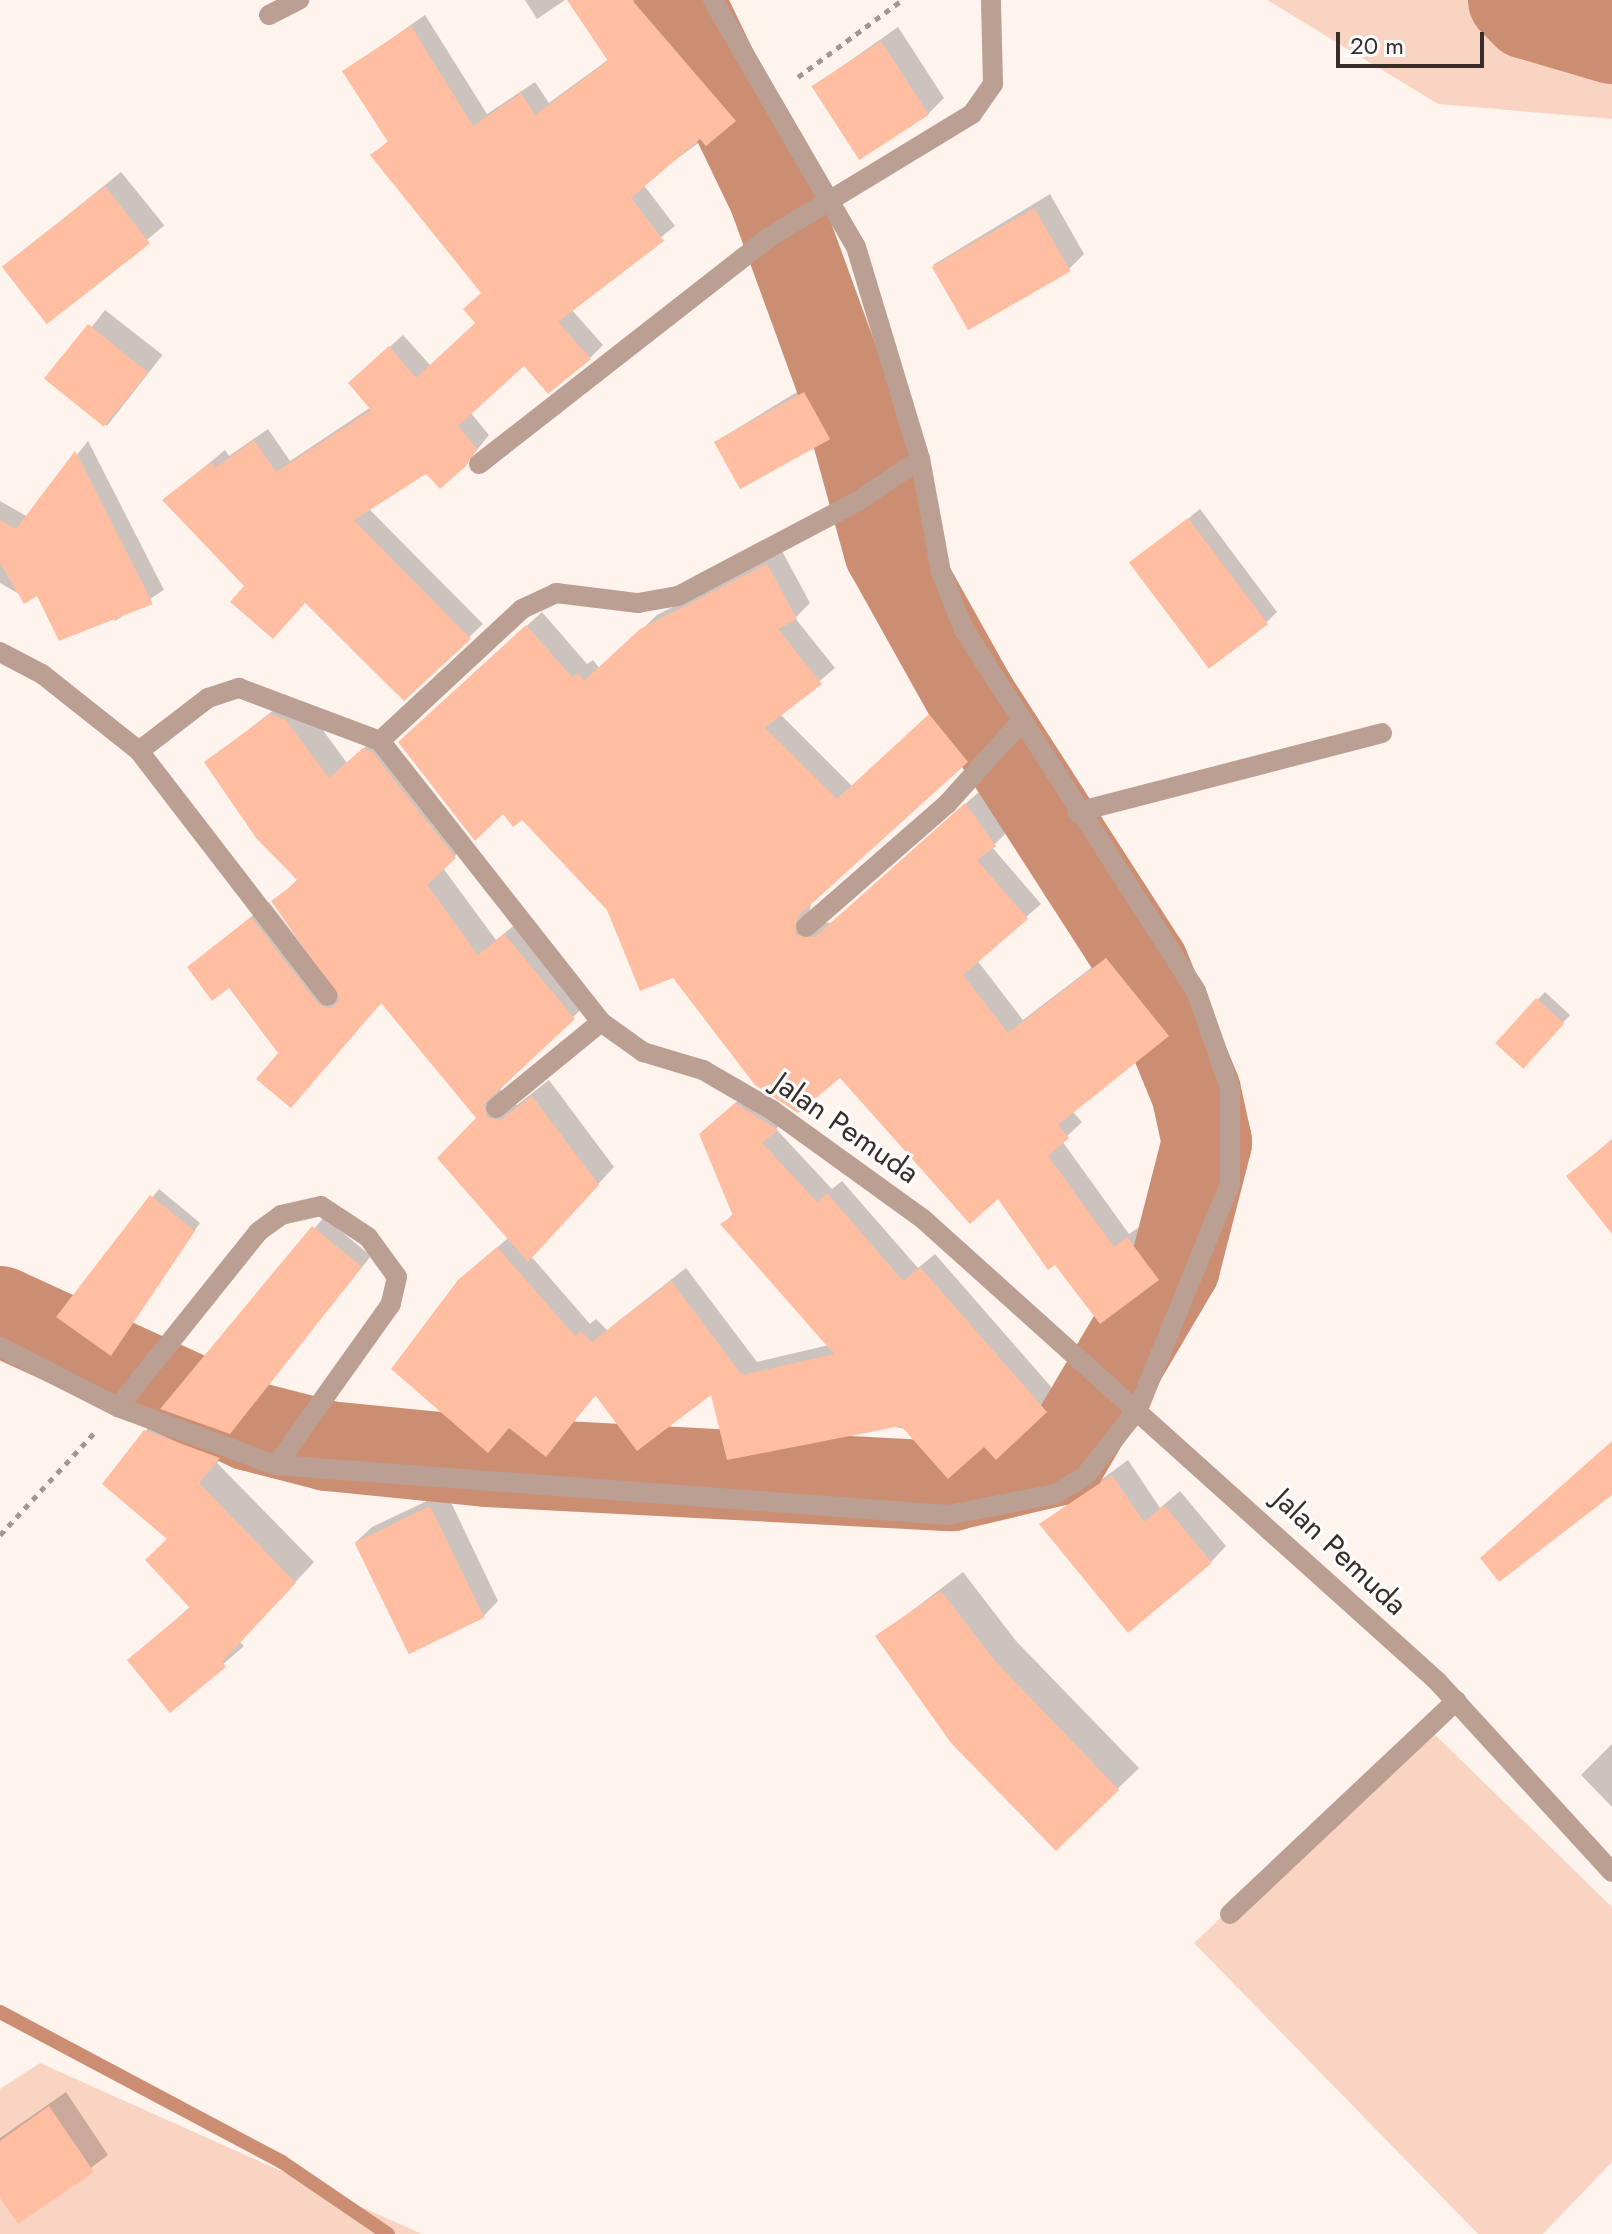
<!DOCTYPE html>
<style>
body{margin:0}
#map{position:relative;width:1612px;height:2234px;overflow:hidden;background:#fff3ee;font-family:Jost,sans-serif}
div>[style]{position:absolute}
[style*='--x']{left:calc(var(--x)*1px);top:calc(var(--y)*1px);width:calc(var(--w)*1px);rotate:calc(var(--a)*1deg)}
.green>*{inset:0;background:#fad4c3}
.shadow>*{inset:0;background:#0003;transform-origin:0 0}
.stream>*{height:14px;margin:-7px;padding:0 7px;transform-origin:7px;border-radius:7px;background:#cb8e72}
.river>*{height:90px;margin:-45px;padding:0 45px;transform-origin:45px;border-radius:45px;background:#cb8e72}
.building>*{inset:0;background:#ffbea1;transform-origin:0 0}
.path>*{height:5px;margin-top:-2.5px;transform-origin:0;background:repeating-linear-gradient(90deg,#a29691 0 6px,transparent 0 12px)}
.service>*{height:20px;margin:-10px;padding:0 10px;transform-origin:10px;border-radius:10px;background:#bb9f92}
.minor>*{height:20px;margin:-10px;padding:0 10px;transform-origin:10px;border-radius:10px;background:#bb9f92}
span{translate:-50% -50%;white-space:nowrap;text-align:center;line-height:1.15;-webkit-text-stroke:6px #fff;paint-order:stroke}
.street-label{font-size:30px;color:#382d28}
.scale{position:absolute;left:1336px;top:32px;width:148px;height:36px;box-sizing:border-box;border:4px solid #382d28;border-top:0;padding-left:10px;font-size:24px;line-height:28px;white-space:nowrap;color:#382d28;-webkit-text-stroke:6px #fff;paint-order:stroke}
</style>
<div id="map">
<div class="green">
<i style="clip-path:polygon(1267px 0,1612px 0,1612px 119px,1438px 104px)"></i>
<i style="clip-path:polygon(1426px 1726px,1612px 1907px,1612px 2162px,1543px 2234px,1478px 2234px,1194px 1943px)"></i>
<i style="clip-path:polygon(40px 2063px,422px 2234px,0 2234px,0 2089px)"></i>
</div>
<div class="shadow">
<i style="clip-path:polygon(525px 0,565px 0,537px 19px)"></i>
<i style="clip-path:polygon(570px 0,670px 0,663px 8px,747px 107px,643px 184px,675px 226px,571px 309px,603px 345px,590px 358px,524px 363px,470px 412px,489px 435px,465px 465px,426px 471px,368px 508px,483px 624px,404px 699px,306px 601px,247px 586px,164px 500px,225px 450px,229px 456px,268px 429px,290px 461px,371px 407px,364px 370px,403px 335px,431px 366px,478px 323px,483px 293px,373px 155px,389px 140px,345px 71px,425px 15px,487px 114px,535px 82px,549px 103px,609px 59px)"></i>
<i style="clip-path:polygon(898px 27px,944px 98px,928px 114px,814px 86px)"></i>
<i style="left:121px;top:172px;width:69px;height:150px;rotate:51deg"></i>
<i style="clip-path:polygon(1050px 194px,1084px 254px,1068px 270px,933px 265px)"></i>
<i style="left:105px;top:310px;width:73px;height:90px;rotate:38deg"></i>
<i style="clip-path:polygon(820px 378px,844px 422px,829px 437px,715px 442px)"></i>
<i style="clip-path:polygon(88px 441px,164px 590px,115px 621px,111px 613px,38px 593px,28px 599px,0 583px,0 501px,28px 517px)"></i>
<i style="clip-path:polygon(1200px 509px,1277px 612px,1266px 623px,1132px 564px)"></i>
<i style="clip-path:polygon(782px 551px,810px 603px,795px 618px,835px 668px,780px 714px,852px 786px,945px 701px,981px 746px,811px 902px,809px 921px,831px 923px,980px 791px,1009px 830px,992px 847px,1041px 904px,977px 960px,1023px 1020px,1121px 945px,1182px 1020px,1072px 1111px,1082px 1122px,1062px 1141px,1129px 1234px,1142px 1225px,1172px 1264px,1158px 1279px,1056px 1262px,998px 1196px,840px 1075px,674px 975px,522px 817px,415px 728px,542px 612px,587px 664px,593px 660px,600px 669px,657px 615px)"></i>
<i style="clip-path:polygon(289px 698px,303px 703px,347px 763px,381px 733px,389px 736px,471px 840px,443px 868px,496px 940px,522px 919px,590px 1001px,500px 1086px,503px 1100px,517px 1105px,549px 1080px,614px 1167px,531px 1256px,590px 1324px,596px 1319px,607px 1330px,686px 1268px,757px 1362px,829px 1345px,723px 1224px,734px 1213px,716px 1120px,750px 1090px,790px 1115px,776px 1129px,832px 1189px,842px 1181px,918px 1268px,935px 1254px,1060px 1397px,984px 1444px,713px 1392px,597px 1394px,546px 1454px,460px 1281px,509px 1237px,479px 1118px,382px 1002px,291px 1106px,281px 1053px,229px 986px,190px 967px,269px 902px,335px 988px,274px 902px,298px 879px,207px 762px)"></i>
<i style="clip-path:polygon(1545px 992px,1570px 1015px,1531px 1059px,1498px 1042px)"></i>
<i style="clip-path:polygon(1612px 1139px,1612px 1214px,1569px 1176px)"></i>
<i style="clip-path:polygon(159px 1189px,200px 1223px,110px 1353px,58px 1316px)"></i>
<i style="clip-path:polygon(324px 1217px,371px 1256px,227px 1435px,237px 1439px,217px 1463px,314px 1562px,240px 1642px,244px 1646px,170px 1710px,130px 1660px,191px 1606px,145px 1432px)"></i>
<i style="clip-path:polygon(1128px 1460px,1160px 1508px,1180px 1491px,1226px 1546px,1211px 1562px,1041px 1524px)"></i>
<i style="clip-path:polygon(446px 1492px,498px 1601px,483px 1617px,356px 1542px,372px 1527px)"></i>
<i style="clip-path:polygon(963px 1572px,1016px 1641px,1139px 1768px,1056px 1849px,877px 1637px)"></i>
<i style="clip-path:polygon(1612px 1744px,1612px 1807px,1581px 1775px)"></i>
<i style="clip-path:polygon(66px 2092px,108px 2155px,19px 2222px,0 2195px,0 2138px)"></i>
</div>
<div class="stream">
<i style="--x:0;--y:2012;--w:319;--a:28"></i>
<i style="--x:282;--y:2162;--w:128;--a:34.2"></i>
</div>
<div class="river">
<i style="--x:1513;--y:0;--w:20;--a:45"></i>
<i style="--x:1527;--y:14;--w:89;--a:16.4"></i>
<i style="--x:0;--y:1311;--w:275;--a:24.7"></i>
<i style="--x:250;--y:1426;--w:81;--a:14.4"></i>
<i style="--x:328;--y:1446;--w:160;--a:5.7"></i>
<i style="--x:487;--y:1462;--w:465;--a:3"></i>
<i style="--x:951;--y:1486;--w:113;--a:-13.3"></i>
<i style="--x:1061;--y:1460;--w:224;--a:-59.4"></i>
<i style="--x:1175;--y:1267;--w:129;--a:-75.6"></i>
<i style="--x:1207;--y:1142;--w:51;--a:-102.4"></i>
<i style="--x:1196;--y:1092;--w:136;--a:-112.4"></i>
<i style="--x:1144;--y:966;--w:315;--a:-122.8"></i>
<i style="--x:973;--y:701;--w:172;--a:-119.2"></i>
<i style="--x:889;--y:551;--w:159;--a:-105.4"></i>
<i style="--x:847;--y:398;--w:214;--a:-110"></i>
<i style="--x:774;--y:197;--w:219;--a:-115.7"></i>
</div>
<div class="building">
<i style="clip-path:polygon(567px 0,632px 0,736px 121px,706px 146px,700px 139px,631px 198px,664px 241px,558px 322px,591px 359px,548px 394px,524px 366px,458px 426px,477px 449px,466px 466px,440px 489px,426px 474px,354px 520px,471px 639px,404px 701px,305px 603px,273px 639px,230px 602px,244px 586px,162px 500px,211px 462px,215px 468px,254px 440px,276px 472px,371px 410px,348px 383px,389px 346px,416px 378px,475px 323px,463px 309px,481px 293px,370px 155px,388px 142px,342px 71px,411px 26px,473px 126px,521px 93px,535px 115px,608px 61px)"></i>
<i style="left:881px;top:41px;width:88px;height:83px;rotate:57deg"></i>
<i style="left:105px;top:186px;width:73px;height:131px;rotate:52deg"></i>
<i style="left:1034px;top:208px;width:73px;height:118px;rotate:60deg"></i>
<i style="left:88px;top:324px;width:77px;height:70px;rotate:39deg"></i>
<i style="left:804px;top:392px;width:54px;height:103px;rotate:61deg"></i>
<i style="clip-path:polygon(75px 451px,153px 604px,59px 641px,37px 596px,24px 604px,0 563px,0 520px,16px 529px)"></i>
<i style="left:1188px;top:518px;width:133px;height:74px;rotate:53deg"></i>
<i style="clip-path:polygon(767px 564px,797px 619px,778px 629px,822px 684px,765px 728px,837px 799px,929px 714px,968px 762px,797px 917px,796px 935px,815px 937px,965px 803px,996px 846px,977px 860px,1028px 919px,963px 975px,1008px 1033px,1106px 958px,1169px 1036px,1058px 1125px,1069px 1138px,1048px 1156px,1114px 1247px,1127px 1237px,1159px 1280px,1100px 1324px,1055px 1265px,1048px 1270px,998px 1199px,970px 1224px,840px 1078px,798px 1113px,755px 1085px,673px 978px,640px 991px,607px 910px,522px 820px,513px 827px,503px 814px,475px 841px,398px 742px,526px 625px,572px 677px,578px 673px,584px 681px,640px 629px)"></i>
<i style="clip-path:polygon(270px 714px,286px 720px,329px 778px,363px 748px,372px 752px,456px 858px,427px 885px,478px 955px,504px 934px,575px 1019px,484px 1104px,487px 1117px,499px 1121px,532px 1096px,599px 1185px,528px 1262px,437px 1158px,476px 1118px,381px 1003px,291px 1108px,256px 1079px,278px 1053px,229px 988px,212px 1001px,187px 967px,251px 917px,318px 1004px,330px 1009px,340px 1000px,271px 901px,298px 881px,256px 838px,204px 762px)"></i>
<i style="left:1536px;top:998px;width:38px;height:61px;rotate:42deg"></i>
<i style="clip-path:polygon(735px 1103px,778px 1130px,762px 1143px,817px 1202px,827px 1193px,903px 1281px,920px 1267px,1047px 1412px,996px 1460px,984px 1447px,948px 1479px,901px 1426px,727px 1460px,711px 1395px,637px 1451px,595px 1395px,546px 1457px,509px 1428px,488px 1453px,391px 1369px,458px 1280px,497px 1247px,575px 1336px,581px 1331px,592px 1342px,671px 1281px,742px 1375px,834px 1354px,720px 1224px,733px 1216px,699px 1134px)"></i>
<i style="clip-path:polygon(1612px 1140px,1612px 1234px,1566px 1176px)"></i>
<i style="clip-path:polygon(150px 1195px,195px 1231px,111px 1356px,56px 1317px)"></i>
<i style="clip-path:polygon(312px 1226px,362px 1267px,230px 1434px,160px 1409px)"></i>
<i style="clip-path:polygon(144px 1430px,220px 1458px,199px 1483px,296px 1583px,222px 1662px,226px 1667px,170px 1713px,127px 1660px,190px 1608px,145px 1560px,167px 1539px,102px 1484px)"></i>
<i style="clip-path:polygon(1612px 1441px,1612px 1495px,1499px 1582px,1480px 1558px)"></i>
<i style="clip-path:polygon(1112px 1475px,1144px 1522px,1164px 1505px,1212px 1563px,1128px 1633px,1039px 1524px)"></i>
<i style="left:430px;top:1506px;width:124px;height:84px;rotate:64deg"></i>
<i style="clip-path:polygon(941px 1591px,996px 1662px,1119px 1790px,1056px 1851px,951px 1743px,875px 1636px)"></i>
<i style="clip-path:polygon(49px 2106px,94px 2172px,18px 2224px,0 2198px,0 2141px)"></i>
</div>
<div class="path">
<i style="--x:798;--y:77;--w:129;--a:-36.5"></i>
<i style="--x:0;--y:1535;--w:139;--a:-47.3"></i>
</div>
<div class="service">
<i style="--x:1077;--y:812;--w:315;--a:-14.5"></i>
</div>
<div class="minor">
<i style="--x:269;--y:15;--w:34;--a:-27"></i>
<i style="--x:479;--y:464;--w:367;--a:-38"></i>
<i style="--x:768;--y:238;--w:239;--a:-31.3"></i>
<i style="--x:972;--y:114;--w:37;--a:-55"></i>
<i style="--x:993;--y:84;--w:84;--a:-91.4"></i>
<i style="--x:0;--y:652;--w:47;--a:27.6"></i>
<i style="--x:42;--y:674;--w:124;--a:38.4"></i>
<i style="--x:139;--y:751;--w:87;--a:-37.5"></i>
<i style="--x:208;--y:698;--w:33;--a:-18"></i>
<i style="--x:239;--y:688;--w:151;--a:20.6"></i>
<i style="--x:380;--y:741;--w:357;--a:51.8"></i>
<i style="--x:601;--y:1022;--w:52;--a:35.5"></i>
<i style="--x:643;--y:1052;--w:63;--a:16.7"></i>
<i style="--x:703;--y:1070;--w:80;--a:30.1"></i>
<i style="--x:772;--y:1110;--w:186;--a:35.8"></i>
<i style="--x:923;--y:1219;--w:691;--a:41.95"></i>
<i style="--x:1437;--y:1681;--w:259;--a:47.5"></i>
<i style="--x:380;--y:741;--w:194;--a:-42.9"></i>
<i style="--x:522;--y:609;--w:38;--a:-25"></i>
<i style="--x:556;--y:593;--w:83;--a:7"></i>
<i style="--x:638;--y:603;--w:41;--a:-9.9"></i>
<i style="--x:678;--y:596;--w:204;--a:-27.8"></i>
<i style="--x:858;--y:501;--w:75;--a:-34.1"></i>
<i style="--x:139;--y:751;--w:309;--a:52.4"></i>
<i style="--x:806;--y:927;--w:187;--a:-41.1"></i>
<i style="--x:947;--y:804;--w:108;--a:-48"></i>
<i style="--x:496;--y:1108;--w:136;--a:-39.3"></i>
<i style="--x:0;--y:1347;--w:132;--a:27"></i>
<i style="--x:118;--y:1407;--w:168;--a:20.2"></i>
<i style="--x:276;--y:1465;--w:674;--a:4.26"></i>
<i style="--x:948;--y:1515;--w:109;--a:-11.1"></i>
<i style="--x:1055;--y:1494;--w:35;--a:-31"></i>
<i style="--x:1085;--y:1476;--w:85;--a:-51.7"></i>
<i style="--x:1138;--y:1409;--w:244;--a:-67.8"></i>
<i style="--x:1230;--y:1183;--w:95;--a:-90"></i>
<i style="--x:1230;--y:1088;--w:103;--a:-109.3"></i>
<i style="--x:1196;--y:991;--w:429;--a:-122.7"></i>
<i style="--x:964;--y:630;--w:62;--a:-111.6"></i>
<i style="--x:941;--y:572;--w:115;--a:-100.5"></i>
<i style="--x:920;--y:459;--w:221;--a:-106.8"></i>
<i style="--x:856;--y:247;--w:285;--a:-120.1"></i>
<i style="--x:118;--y:1407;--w:224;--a:-51.3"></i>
<i style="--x:258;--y:1232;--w:29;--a:-36"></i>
<i style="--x:281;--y:1215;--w:41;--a:-12.7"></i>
<i style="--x:321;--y:1206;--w:56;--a:33.4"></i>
<i style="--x:368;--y:1237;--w:49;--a:54.1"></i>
<i style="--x:397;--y:1277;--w:28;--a:103"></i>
<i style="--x:391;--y:1304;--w:198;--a:125.5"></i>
<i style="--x:1230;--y:1914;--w:311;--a:-43.3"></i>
</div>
<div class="street-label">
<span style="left:846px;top:1128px;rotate:35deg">Jalan Pemuda</span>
<span style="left:1340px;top:1552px;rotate:43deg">Jalan Pemuda</span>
</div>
<div class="scale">20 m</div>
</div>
